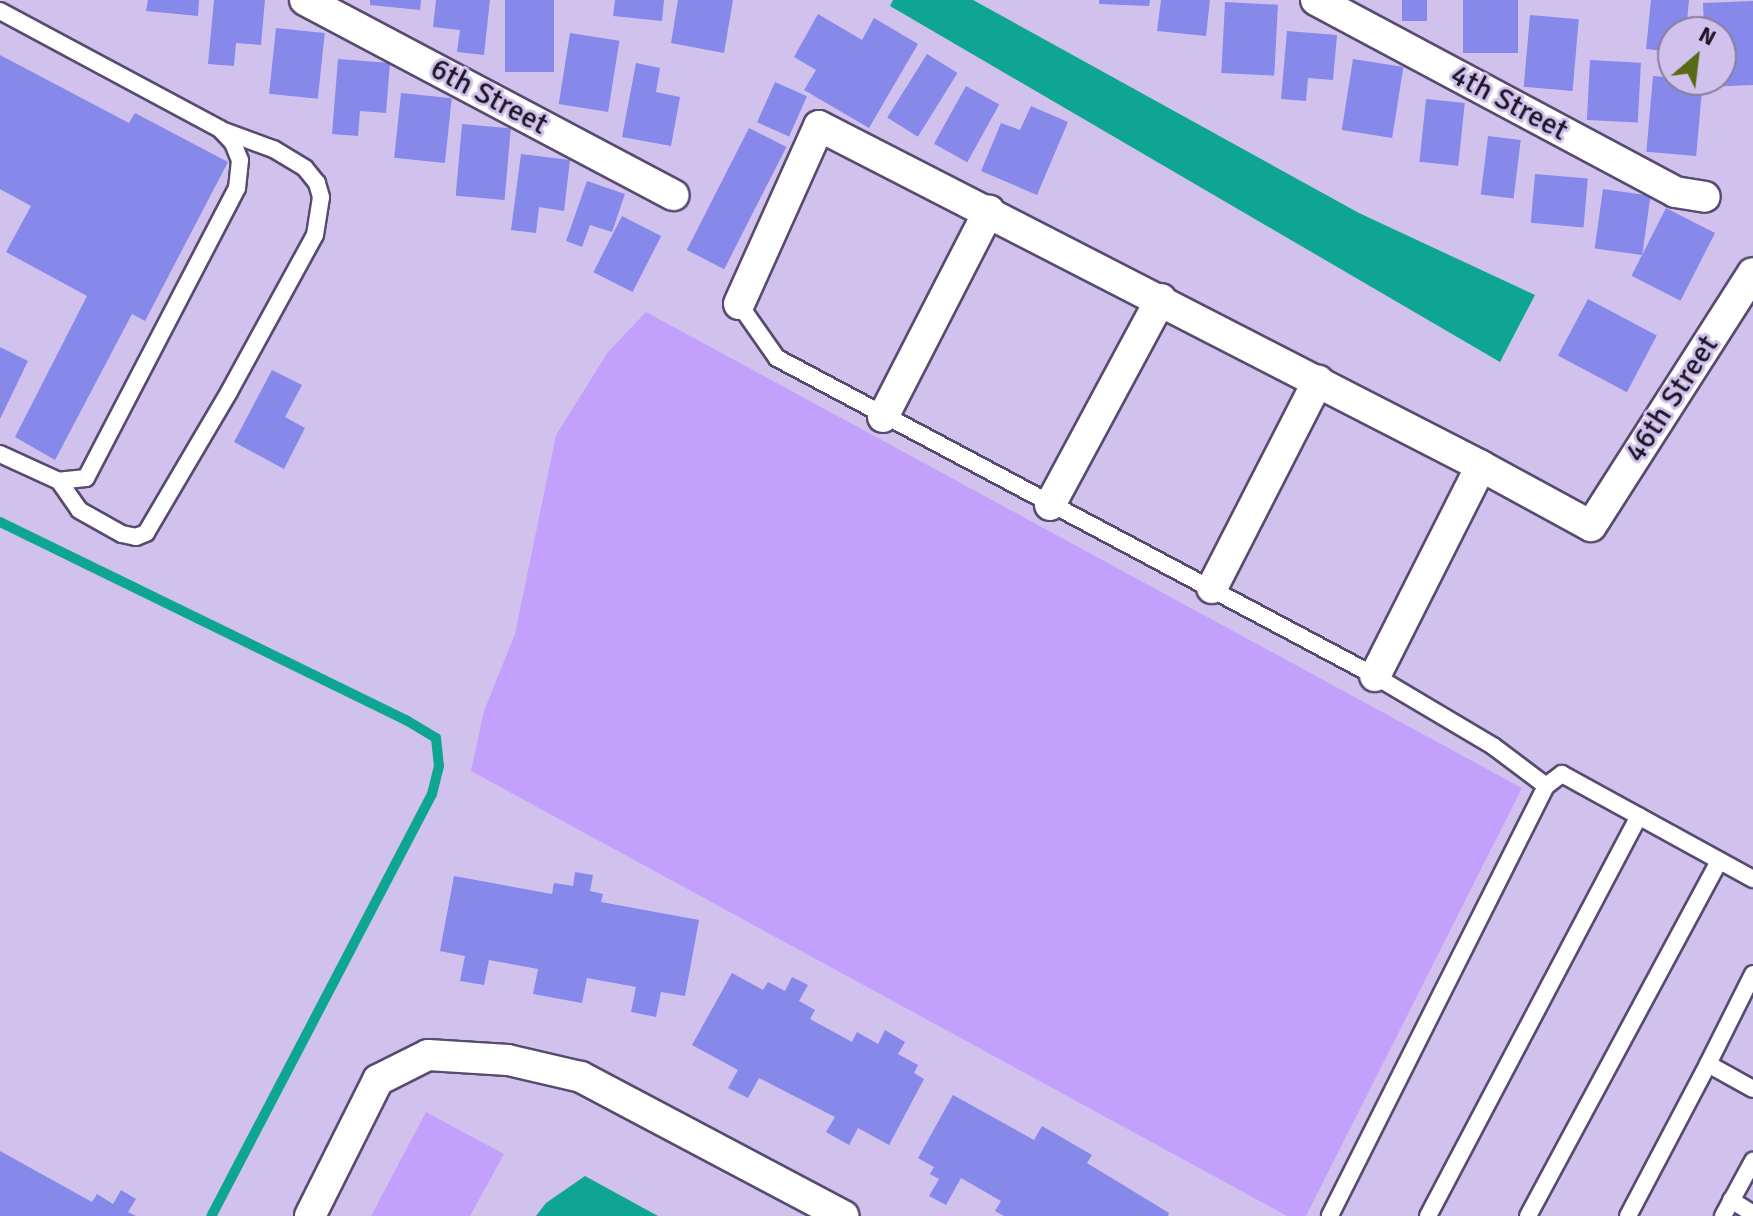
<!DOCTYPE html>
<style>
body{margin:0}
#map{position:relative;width:1753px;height:1216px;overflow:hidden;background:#d1c2ed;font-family:Signika,sans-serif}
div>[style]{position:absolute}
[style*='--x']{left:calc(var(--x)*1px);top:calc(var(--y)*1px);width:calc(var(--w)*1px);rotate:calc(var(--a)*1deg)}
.green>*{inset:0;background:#c4a0fd}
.water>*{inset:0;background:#0ea592}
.stream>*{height:10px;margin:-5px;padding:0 5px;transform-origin:5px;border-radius:5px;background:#0ea592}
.building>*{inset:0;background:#8688ea;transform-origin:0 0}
.roads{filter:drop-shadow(2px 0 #584b6f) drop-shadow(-2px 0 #584b6f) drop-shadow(0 2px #584b6f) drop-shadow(0 -2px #584b6f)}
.service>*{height:16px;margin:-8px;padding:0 8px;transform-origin:8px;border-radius:8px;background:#fff}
.minor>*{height:30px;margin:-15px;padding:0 15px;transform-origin:15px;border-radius:15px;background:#fff}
span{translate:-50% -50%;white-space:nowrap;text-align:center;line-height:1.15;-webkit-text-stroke:6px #d1c2ed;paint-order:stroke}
.street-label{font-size:30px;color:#1d1827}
.north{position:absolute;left:1657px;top:16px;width:80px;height:80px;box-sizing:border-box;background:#d1c2ed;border:2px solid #897e9e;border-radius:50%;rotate:28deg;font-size:22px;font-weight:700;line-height:32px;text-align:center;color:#1d1827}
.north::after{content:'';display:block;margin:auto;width:28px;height:36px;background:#586a15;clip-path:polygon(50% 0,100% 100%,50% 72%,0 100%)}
</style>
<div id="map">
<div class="green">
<i style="clip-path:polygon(646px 312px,1522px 788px,1306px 1216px,1287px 1216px,471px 771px,484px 711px,515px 634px,556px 435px,608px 352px)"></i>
<i style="clip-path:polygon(426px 1112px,504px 1154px,470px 1216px,371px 1216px)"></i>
</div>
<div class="water">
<i style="clip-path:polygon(893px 0,973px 0,1359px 213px,1535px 295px,1500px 362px,890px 6px)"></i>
<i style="clip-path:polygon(585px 1176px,658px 1216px,536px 1216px,546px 1203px)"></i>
</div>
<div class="stream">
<i style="--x:0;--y:522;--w:452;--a:26"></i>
<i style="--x:406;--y:720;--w:35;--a:31"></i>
<i style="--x:436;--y:738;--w:28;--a:84"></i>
<i style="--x:439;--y:766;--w:29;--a:104"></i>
<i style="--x:432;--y:794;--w:476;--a:117.6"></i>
</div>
<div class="building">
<i style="clip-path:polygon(148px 0,199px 0,198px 16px,146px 11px)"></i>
<i style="clip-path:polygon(214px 0,265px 0,261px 45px,236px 43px,234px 66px,208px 64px)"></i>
<i style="clip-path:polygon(370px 0,421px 0,420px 10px,370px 5px)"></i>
<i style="clip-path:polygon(436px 0,490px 0,484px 55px,457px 52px,460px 30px,433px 27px)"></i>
<i style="left:505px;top:0;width:49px;height:72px"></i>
<i style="clip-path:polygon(615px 0,664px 0,662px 21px,613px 16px)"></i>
<i style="clip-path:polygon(678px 0,733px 0,724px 53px,671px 43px)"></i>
<i style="clip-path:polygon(1099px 0,1150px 0,1149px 6px,1099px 4px)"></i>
<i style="clip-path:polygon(1161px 0,1210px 0,1206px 36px,1157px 31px)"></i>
<i style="left:1402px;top:0;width:25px;height:21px"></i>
<i style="left:1463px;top:0;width:55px;height:53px"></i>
<i style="clip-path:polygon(1651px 0,1689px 0,1686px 32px,1673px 32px,1673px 52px,1646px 49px)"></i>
<i style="clip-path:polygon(1753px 1px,1753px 85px,1706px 87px,1706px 80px,1721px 80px,1721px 32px,1704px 32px,1703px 3px)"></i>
<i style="left:1225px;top:2px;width:53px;height:71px;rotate:3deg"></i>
<i style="clip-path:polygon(818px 14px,862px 40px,874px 18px,918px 44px,869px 128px,804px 90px,816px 70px,794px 57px)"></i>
<i style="left:1530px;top:15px;width:49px;height:72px;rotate:5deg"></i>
<i style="left:276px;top:28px;width:49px;height:66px;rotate:6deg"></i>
<i style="clip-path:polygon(1287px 31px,1337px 35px,1333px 80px,1308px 78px,1306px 101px,1281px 99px)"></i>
<i style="left:570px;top:33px;width:50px;height:72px;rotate:9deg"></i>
<i style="left:927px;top:54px;width:36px;height:75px;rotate:32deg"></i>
<i style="clip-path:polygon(0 55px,129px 123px,135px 113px,228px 162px,145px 321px,132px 314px,55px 460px,15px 437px,87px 296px,6px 252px,31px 206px,0 189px)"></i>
<i style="clip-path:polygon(338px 59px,390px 63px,386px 113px,360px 111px,358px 136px,332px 134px)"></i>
<i style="left:1353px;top:59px;width:51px;height:72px;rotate:9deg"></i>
<i style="left:1590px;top:60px;width:51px;height:60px;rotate:3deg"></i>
<i style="clip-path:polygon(636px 63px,660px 68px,656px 92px,680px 97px,671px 146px,622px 137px)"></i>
<i style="left:1653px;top:76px;width:50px;height:76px;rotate:5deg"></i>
<i style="left:775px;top:82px;width:35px;height:44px;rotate:24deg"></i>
<i style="left:966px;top:86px;width:38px;height:66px;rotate:29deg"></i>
<i style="left:401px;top:93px;width:51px;height:65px;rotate:6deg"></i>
<i style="left:1426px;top:99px;width:39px;height:63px;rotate:6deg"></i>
<i style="clip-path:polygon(1031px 106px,1068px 122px,1037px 195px,981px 171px,1001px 123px,1020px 130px)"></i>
<i style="left:462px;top:124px;width:49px;height:72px;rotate:5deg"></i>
<i style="left:749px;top:128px;width:42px;height:137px;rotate:27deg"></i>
<i style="left:1488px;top:136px;width:33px;height:59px;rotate:7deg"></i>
<i style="clip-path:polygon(521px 154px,570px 160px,564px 211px,539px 207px,536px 233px,511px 230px)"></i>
<i style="left:1535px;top:174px;width:53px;height:49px;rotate:5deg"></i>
<i style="clip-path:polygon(587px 181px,625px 194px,612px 232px,590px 225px,582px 247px,566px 241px)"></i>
<i style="left:1603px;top:189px;width:48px;height:60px;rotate:8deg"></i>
<i style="left:1666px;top:208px;width:55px;height:76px;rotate:27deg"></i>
<i style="left:622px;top:216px;width:44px;height:63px;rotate:27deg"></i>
<i style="left:1588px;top:299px;width:78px;height:64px;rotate:28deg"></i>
<i style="clip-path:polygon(0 347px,28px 361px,0 419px)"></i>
<i style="clip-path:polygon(272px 370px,302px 385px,285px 417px,305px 428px,284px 469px,234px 442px)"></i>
<i style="clip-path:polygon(575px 872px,593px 875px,590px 891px,603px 894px,601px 902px,699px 920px,685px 996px,661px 992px,656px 1017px,631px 1012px,636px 987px,587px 978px,582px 1003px,533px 994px,538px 969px,489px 960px,484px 985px,460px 981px,465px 956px,440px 951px,454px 876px,552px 894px,554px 883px,573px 886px)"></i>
<i style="clip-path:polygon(732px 973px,763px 990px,768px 982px,785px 991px,792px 977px,808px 985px,799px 1001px,815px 1010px,810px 1019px,852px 1042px,857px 1032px,878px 1044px,885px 1030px,905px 1042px,898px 1054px,918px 1065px,914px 1073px,924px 1079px,889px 1145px,858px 1128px,849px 1145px,826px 1132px,835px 1117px,759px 1078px,748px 1098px,728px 1088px,738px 1070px,692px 1045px)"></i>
<i style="clip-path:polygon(953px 1095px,1034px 1140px,1042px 1126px,1092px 1155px,1087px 1163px,1169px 1213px,1168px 1216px,1004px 1216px,995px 1211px,1001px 1201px,961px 1178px,946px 1205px,929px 1196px,939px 1179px,930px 1174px,934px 1167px,918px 1158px)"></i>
<i style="clip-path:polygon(0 1151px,92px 1202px,97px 1194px,113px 1204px,121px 1190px,136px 1199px,128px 1212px,136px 1216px,0 1216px)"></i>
</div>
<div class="roads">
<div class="service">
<i style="--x:0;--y:11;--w:250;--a:28.2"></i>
<i style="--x:220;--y:129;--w:19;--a:47"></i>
<i style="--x:233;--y:143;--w:18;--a:68"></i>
<i style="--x:240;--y:160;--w:28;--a:96"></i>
<i style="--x:237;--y:188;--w:327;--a:117.5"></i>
<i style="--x:86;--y:478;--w:27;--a:174"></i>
<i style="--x:59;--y:481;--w:65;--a:-155.4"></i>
<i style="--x:739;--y:304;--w:66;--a:54.9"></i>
<i style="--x:777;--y:358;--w:677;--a:28"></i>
<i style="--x:1375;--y:676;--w:137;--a:30.7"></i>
<i style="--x:1493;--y:746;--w:66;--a:37"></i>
<i style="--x:1546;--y:786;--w:481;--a:116.7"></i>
<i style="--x:59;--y:481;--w:35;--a:55"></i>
<i style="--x:79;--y:510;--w:49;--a:29.2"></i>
<i style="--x:122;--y:534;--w:14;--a:12"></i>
<i style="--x:136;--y:537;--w:11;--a:-22"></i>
<i style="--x:146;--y:533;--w:164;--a:-59.5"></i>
<i style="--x:229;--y:392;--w:179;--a:-61.3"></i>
<i style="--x:315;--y:235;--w:38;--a:-81"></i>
<i style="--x:321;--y:197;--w:15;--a:-106"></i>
<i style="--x:317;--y:183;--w:19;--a:-129"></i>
<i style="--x:305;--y:168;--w:37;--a:-149"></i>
<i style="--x:273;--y:149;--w:55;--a:-159.9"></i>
<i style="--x:1546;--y:786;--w:20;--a:-37"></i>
<i style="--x:1562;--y:774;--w:218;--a:28.8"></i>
<i style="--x:1753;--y:974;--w:101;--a:116.6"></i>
<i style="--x:1708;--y:1064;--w:51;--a:29.1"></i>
<i style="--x:1731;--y:1200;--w:26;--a:32"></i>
<i style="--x:1428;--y:1216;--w:452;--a:-62.2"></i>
<i style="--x:1528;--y:1216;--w:403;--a:-61.7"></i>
<i style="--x:1628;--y:1216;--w:172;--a:-62.2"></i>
<i style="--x:1723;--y:1216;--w:63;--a:-61.4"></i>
</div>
<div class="minor">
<i style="--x:305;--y:0;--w:417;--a:27.9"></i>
<i style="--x:1316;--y:0;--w:407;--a:28.1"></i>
<i style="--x:1675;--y:192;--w:30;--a:9"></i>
<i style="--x:739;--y:304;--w:195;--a:-65.8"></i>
<i style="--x:819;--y:126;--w:744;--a:27.18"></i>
<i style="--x:883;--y:417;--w:232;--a:-62.8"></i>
<i style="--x:1050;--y:505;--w:234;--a:-61.7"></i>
<i style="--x:1212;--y:588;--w:233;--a:-62.9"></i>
<i style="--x:1375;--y:676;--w:235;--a:-63.2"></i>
<i style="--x:1481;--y:466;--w:125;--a:28.6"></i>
<i style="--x:1591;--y:526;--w:300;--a:-57.4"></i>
<i style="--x:310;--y:1216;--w:152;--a:-63.4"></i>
<i style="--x:378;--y:1080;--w:56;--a:-26.6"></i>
<i style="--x:428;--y:1055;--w:80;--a:3.6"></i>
<i style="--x:508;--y:1060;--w:75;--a:13.1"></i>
<i style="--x:581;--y:1077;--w:297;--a:27.9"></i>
</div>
</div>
<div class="street-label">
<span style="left:489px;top:97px;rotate:28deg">6th Street</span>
<span style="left:1509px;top:103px;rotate:28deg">4th Street</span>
<span style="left:1672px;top:399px;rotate:-57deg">46th Street</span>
</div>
<div class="north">N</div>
</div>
